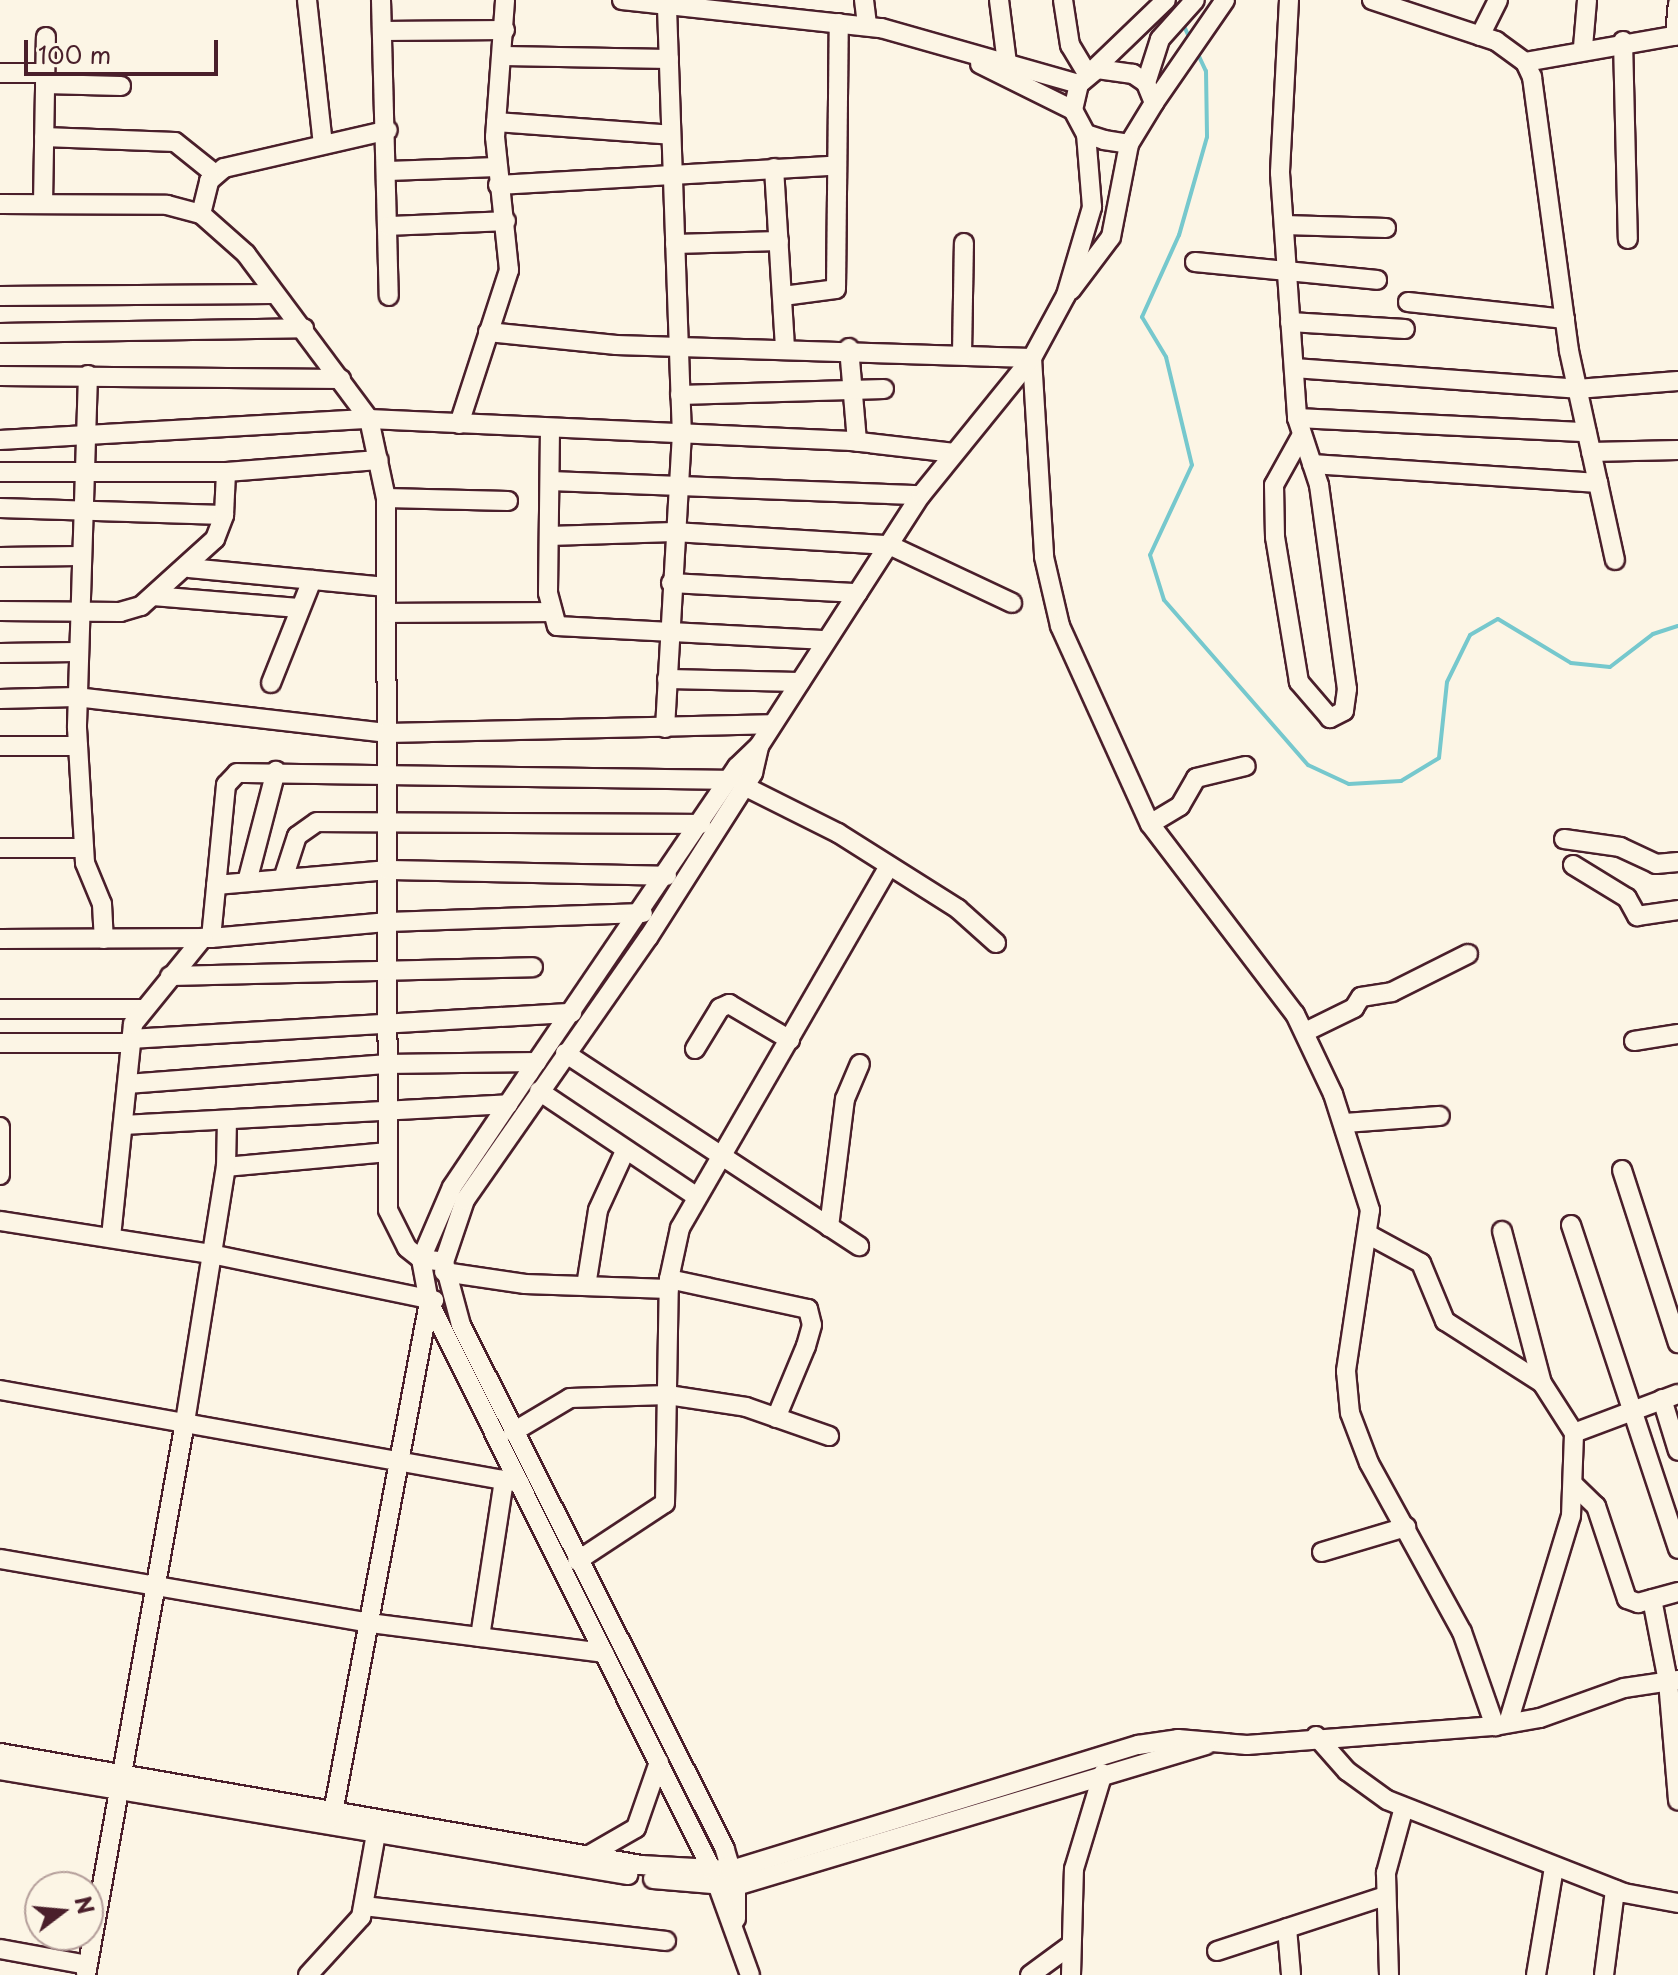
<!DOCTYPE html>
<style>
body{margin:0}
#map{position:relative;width:1678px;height:1975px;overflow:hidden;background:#fcf5e5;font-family:"Playpen Sans",sans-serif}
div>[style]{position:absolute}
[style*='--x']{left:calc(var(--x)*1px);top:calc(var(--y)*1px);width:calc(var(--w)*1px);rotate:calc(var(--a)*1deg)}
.stream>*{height:4px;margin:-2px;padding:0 2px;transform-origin:2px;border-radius:2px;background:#76c8cd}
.roads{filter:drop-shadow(2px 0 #4a1f2b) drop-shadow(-2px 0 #4a1f2b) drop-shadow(0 2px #4a1f2b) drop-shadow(0 -2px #4a1f2b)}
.minor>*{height:18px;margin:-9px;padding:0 9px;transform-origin:9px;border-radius:9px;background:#fcf5e5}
span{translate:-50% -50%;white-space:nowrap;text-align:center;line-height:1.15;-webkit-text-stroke:7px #fcf5e5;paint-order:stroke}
.north{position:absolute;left:24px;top:1871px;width:80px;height:80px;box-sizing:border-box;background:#fcf5e5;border:2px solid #b59f9b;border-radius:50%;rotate:74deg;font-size:22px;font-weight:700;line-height:32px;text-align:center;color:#4a1f2b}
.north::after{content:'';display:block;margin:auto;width:28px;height:36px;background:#4a1f2b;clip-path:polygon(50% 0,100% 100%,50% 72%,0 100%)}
.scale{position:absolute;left:24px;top:40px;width:194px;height:36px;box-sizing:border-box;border:4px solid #4a1f2b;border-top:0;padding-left:10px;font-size:24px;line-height:28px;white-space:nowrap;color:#4a1f2b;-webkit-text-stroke:6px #fcf5e5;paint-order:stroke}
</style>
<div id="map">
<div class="stream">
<i style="--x:1183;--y:24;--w:19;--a:65"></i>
<i style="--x:1197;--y:52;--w:21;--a:65"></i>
<i style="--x:1206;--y:71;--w:66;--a:89.1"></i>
<i style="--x:1207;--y:137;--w:102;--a:105.9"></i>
<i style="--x:1179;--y:235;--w:90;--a:114.3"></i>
<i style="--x:1142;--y:317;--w:47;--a:59"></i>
<i style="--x:1166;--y:357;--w:111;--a:76.5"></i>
<i style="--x:1192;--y:465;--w:99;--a:115"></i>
<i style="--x:1150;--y:555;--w:47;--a:72.7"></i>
<i style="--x:1164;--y:600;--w:219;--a:48.9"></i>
<i style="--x:1308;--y:765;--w:45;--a:24.9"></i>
<i style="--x:1349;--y:784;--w:52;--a:-3.3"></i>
<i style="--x:1401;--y:781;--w:44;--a:-31.2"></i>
<i style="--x:1439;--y:758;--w:76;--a:-84"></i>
<i style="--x:1447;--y:682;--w:52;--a:-63.9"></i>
<i style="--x:1470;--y:635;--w:32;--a:-30"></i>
<i style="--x:1498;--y:619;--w:85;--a:31.1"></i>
<i style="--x:1571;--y:663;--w:39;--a:6"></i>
<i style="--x:1610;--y:667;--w:54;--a:-37.5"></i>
<i style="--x:1653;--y:634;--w:26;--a:-18"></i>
</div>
<div class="roads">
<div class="minor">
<i style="--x:307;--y:0;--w:145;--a:83.7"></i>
<i style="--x:381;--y:0;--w:296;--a:88.5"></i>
<i style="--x:622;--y:0;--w:261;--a:6.2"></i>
<i style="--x:881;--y:28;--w:206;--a:15.8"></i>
<i style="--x:864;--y:0;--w:26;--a:83"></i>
<i style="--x:999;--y:0;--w:64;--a:82.8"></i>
<i style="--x:1063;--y:0;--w:46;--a:81.2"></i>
<i style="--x:1070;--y:45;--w:35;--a:59"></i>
<i style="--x:1088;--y:75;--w:108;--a:-43.9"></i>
<i style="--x:1289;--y:0;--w:173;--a:93"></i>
<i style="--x:1280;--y:173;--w:246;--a:86"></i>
<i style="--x:1297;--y:418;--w:71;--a:71.8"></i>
<i style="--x:1319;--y:485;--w:206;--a:82.2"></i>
<i style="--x:1347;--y:689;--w:22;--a:98"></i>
<i style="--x:1344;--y:711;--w:16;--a:153"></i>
<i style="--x:1330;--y:718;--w:48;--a:-130.7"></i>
<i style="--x:1299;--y:682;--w:147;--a:-99.4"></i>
<i style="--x:1275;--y:537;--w:52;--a:-91.1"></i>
<i style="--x:1274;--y:485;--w:54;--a:-61"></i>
<i style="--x:1372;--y:0;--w:131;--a:18.3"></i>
<i style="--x:1496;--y:41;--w:36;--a:36"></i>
<i style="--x:1525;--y:62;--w:17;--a:65"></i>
<i style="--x:1532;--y:77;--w:276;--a:82.3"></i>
<i style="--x:1569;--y:351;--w:214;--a:77.6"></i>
<i style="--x:382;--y:31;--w:123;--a:-0.5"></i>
<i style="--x:1480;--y:36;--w:40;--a:-63.4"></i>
<i style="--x:1675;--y:36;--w:32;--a:-85"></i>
<i style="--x:1623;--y:41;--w:198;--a:88.6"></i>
<i style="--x:1583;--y:47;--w:47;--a:-85.1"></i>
<i style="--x:504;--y:56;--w:165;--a:1"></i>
<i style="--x:1525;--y:62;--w:155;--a:-10"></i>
<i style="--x:980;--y:64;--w:104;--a:26.3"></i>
<i style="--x:1073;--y:110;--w:27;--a:62"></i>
<i style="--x:1086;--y:134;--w:19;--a:18"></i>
<i style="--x:1104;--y:140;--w:25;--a:9"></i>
<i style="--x:1129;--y:144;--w:48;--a:-58.6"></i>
<i style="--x:1154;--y:103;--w:22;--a:-112"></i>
<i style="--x:1146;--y:83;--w:16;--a:-145"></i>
<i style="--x:1133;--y:74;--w:36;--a:-172"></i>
<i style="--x:1097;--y:69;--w:23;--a:140"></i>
<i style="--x:1079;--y:84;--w:27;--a:103"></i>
<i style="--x:0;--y:73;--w:45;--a:0"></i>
<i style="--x:1146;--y:83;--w:46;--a:-72.3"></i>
<i style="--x:1160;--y:39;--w:52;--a:-48.1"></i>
<i style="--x:45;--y:84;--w:76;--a:1.5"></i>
<i style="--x:1154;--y:103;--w:125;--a:-55.4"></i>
<i style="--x:496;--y:122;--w:175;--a:4.2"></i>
<i style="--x:44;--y:137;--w:131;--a:2.2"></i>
<i style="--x:175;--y:142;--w:51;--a:38.7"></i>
<i style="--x:774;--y:168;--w:178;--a:86.5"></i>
<i style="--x:388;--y:171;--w:109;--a:-2.1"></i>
<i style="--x:498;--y:185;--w:335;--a:-3.3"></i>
<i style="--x:0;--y:204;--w:167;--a:0.3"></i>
<i style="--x:167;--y:205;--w:35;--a:15"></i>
<i style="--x:201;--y:214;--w:60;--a:41.6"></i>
<i style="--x:246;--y:254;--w:206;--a:53.3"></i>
<i style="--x:369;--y:419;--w:81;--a:77.9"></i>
<i style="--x:386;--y:498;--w:712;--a:89.84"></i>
<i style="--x:388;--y:1210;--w:42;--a:63.4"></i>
<i style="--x:407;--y:1248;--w:18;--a:38"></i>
<i style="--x:421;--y:1259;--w:23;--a:7"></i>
<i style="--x:43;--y:204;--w:167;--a:-89"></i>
<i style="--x:201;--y:214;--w:34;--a:-76"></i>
<i style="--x:209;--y:181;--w:20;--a:-41"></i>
<i style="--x:224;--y:168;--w:168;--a:-13"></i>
<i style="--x:1284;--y:225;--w:102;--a:1.7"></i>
<i style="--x:388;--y:226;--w:118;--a:-2.4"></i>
<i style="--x:675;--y:244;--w:104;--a:-1.7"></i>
<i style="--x:1195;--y:262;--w:183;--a:5.6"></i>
<i style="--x:1071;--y:290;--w:66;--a:-53"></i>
<i style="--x:1111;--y:237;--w:95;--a:-79"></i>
<i style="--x:0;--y:296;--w:273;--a:-0.4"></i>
<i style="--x:783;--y:296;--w:53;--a:-7.5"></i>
<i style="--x:836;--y:289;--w:266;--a:-89.4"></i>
<i style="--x:1408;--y:302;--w:158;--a:6.2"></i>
<i style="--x:1290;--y:322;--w:115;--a:3.5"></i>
<i style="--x:488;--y:332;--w:129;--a:5.8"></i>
<i style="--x:616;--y:345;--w:416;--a:1.8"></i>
<i style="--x:1032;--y:358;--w:199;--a:86.5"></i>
<i style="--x:1044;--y:557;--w:71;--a:76.9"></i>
<i style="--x:1060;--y:626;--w:217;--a:65.6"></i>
<i style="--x:1150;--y:824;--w:239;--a:52.7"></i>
<i style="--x:1295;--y:1014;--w:89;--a:64.6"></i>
<i style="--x:1333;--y:1094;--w:122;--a:72.3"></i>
<i style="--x:1370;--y:1210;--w:163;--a:98.5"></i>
<i style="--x:1346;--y:1371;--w:42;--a:84.6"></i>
<i style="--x:1350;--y:1413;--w:53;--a:69.2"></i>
<i style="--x:1369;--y:1463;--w:193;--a:61.2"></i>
<i style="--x:1462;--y:1632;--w:100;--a:70.7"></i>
<i style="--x:0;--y:333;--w:304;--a:-0.9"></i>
<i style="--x:849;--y:348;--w:94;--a:85.1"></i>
<i style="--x:962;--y:354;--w:111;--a:-89"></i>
<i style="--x:1294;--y:368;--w:284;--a:4.2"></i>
<i style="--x:1577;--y:389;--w:101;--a:-4.5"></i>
<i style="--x:88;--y:375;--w:353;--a:91.8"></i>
<i style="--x:77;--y:728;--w:135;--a:86.6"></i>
<i style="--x:85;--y:863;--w:44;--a:67.5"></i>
<i style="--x:102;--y:904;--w:35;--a:87"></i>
<i style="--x:0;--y:376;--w:341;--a:0.5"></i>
<i style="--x:680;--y:395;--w:204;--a:-1.7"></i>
<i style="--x:1297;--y:418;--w:290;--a:2.8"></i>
<i style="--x:459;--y:424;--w:162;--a:-72"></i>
<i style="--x:509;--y:270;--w:134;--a:-96"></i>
<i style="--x:495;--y:137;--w:137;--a:-85.8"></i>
<i style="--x:550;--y:429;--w:164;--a:90.7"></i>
<i style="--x:548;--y:593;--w:34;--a:75"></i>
<i style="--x:557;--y:626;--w:270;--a:3"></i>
<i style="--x:0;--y:440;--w:370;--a:-3.3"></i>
<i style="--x:369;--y:419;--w:483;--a:2.6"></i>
<i style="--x:851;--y:441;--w:104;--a:6.6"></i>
<i style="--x:1591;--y:452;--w:87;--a:-1.3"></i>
<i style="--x:1312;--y:464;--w:287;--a:3.8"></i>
<i style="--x:0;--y:472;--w:226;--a:0"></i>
<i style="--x:226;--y:472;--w:153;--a:-4.5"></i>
<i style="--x:550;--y:481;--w:371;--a:2.2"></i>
<i style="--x:386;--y:498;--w:122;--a:1.4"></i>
<i style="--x:0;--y:508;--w:224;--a:1.8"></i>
<i style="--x:549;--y:536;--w:125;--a:-1.8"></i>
<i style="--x:674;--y:532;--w:215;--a:3.5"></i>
<i style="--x:889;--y:545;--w:136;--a:25.2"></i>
<i style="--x:0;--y:557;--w:80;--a:-0.7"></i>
<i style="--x:189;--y:568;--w:198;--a:5.5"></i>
<i style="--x:671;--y:583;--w:187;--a:3.1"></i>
<i style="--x:153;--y:596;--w:146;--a:4.7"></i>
<i style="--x:0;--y:611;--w:120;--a:0.5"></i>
<i style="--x:120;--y:612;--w:22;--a:-16"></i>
<i style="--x:141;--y:606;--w:100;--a:-42.2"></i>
<i style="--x:215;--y:539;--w:26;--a:-69"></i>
<i style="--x:224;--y:515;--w:43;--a:-87.3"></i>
<i style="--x:386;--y:613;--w:165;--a:-0.3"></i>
<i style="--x:0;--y:653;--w:76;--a:-0.8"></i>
<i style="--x:667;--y:679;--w:133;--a:1.3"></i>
<i style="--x:271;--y:683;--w:111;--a:-68.3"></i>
<i style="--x:0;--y:699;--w:76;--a:-1.5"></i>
<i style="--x:76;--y:697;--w:312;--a:6.6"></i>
<i style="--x:386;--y:733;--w:386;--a:-1.3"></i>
<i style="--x:665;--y:728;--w:291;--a:-86.7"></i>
<i style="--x:682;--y:437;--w:428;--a:-92"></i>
<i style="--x:0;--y:746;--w:78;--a:0"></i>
<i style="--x:744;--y:786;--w:105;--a:26.6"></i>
<i style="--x:838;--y:833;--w:142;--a:32.3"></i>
<i style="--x:958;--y:909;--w:51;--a:41.8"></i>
<i style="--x:1150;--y:824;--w:35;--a:-31"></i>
<i style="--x:1180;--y:806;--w:32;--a:-60"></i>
<i style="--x:1196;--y:778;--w:51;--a:-13.5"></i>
<i style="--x:1564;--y:839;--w:57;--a:8.1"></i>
<i style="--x:1620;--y:847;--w:40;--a:25"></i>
<i style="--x:1656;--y:864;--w:22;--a:-5"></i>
<i style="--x:0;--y:848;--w:84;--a:0"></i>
<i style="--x:1573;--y:865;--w:63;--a:31.4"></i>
<i style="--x:1627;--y:898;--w:21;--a:61"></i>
<i style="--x:1637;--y:916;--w:41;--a:-8.3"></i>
<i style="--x:283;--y:879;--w:45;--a:-72"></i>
<i style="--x:297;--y:836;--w:24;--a:-35"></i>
<i style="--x:317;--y:822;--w:384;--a:0.3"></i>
<i style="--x:247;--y:882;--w:115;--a:-75.4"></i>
<i style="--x:216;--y:885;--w:173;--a:-5"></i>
<i style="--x:388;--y:870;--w:279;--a:1.2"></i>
<i style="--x:211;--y:938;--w:154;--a:-84.4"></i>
<i style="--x:226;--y:785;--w:16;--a:-47"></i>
<i style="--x:237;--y:773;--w:492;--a:0.8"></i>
<i style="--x:0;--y:939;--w:211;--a:-0.3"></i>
<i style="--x:211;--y:938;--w:178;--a:-5.2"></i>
<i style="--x:388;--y:922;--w:255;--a:-2"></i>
<i style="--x:170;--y:976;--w:363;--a:-1.4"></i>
<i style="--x:0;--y:1009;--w:142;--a:0"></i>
<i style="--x:1305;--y:1032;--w:55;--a:-26.1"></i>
<i style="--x:1354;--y:1008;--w:13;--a:-58"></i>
<i style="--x:1361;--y:997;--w:31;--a:-9"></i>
<i style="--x:1392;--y:992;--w:85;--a:-26.6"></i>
<i style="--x:130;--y:1039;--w:443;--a:-3.4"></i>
<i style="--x:1634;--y:1041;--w:45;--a:-9"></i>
<i style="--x:0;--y:1043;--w:130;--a:0"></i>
<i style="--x:695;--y:1049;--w:48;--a:-58.6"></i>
<i style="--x:720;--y:1008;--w:10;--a:-24"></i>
<i style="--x:729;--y:1004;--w:71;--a:30.5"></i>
<i style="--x:565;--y:1053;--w:352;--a:33.3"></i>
<i style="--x:127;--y:1084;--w:259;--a:-4.4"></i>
<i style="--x:385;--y:1064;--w:152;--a:-0.8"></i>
<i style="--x:539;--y:1091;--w:189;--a:33.8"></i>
<i style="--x:1344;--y:1123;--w:96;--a:-4.2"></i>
<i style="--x:123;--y:1125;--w:386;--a:-3.1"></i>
<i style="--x:0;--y:1127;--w:48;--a:90"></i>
<i style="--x:226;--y:1167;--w:162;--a:-5.3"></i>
<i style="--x:1622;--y:1170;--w:182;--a:72.1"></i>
<i style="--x:0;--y:1221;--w:214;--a:8.9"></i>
<i style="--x:211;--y:1254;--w:228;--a:11.7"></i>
<i style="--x:1571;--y:1225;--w:341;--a:71.7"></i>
<i style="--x:829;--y:1227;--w:129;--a:-82.9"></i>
<i style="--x:845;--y:1099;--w:38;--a:-67"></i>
<i style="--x:1502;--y:1231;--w:157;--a:75.3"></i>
<i style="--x:1371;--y:1236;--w:57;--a:28.4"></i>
<i style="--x:1421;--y:1263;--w:63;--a:67.5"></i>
<i style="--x:1445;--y:1321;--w:115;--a:32.6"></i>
<i style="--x:1542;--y:1383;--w:59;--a:57.4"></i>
<i style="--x:111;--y:1237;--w:214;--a:-84.1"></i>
<i style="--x:133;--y:1024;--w:111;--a:-50.9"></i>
<i style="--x:444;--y:1272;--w:82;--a:8.4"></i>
<i style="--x:525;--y:1284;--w:144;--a:2"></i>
<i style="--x:669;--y:1279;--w:142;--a:12.2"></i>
<i style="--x:808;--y:1309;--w:16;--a:76"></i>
<i style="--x:812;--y:1325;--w:22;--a:106"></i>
<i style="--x:806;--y:1346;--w:78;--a:112.6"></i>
<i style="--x:586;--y:1286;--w:77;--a:-81"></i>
<i style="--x:598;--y:1210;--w:65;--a:-65.4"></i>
<i style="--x:0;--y:1390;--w:528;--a:10.14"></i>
<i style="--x:1662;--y:1399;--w:54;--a:72.9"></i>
<i style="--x:513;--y:1432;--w:66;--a:-30.8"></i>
<i style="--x:570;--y:1398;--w:98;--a:-1.8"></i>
<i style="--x:668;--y:1395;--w:79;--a:8.7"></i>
<i style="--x:746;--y:1407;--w:88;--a:19.3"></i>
<i style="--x:1575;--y:1486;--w:29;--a:44"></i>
<i style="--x:1596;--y:1506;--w:98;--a:71.6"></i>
<i style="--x:1627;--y:1599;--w:12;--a:20"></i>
<i style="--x:1638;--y:1603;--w:41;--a:-15.4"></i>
<i style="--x:1322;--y:1552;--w:88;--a:-16.6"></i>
<i style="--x:0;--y:1559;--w:375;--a:9.8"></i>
<i style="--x:370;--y:1623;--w:236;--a:7.3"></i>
<i style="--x:577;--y:1561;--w:105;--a:-33.4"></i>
<i style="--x:665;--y:1503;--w:224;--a:-89"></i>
<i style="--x:669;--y:1279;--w:52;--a:-77.8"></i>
<i style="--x:680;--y:1228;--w:418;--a:-60"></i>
<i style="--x:1652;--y:1599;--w:84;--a:79"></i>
<i style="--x:1668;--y:1681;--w:120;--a:85.2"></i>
<i style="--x:480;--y:1637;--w:159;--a:-81.3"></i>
<i style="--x:1508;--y:1723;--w:216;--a:-73.1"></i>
<i style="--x:1571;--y:1516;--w:83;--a:-87.9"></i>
<i style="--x:1574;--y:1433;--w:111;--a:-20.6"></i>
<i style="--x:1316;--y:1736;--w:47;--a:48.5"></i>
<i style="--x:1347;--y:1771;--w:49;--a:35.9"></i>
<i style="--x:1387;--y:1800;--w:255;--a:21.4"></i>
<i style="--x:1624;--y:1893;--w:55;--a:10.5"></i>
<i style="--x:0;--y:1753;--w:651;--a:9.91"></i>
<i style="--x:641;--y:1865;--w:90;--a:3.2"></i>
<i style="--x:731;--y:1870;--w:426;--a:-17.1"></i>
<i style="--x:1138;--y:1745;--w:40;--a:-8.5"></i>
<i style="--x:1178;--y:1739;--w:69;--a:5"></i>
<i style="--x:1247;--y:1745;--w:249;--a:-4.4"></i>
<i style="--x:1495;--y:1726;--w:46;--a:-10.1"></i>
<i style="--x:1540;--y:1718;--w:89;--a:-19.7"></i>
<i style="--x:1624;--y:1688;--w:55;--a:-8.4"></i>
<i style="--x:0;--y:1770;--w:637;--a:9.49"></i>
<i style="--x:332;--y:1818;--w:525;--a:-79.35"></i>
<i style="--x:589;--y:1855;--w:54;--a:-29.9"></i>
<i style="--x:636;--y:1828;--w:70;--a:-70.8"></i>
<i style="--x:653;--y:1879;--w:83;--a:4.8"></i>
<i style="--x:736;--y:1886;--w:491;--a:-16.7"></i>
<i style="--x:364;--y:1906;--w:304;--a:6.6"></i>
<i style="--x:736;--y:1919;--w:33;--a:-90"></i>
<i style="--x:736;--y:1886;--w:39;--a:-107"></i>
<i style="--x:725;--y:1849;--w:587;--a:-116.74"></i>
<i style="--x:461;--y:1325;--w:65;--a:-105.1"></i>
<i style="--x:444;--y:1262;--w:65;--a:-71.3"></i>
<i style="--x:465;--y:1200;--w:320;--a:-55.1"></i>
<i style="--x:648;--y:938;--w:196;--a:-57.5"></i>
<i style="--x:753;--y:773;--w:28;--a:-77"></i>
<i style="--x:1287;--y:1928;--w:47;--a:85.1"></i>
<i style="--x:0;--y:1949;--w:89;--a:10.3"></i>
<i style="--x:1217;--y:1951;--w:177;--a:-18.1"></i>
<i style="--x:86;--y:1975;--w:562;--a:-79.85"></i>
<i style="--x:185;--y:1422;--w:258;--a:-80.9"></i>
<i style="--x:226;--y:1167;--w:46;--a:-88.8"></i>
<i style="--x:308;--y:1975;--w:79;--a:-47.6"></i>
<i style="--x:361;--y:1917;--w:84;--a:-79.8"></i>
<i style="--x:750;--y:1975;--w:112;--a:-109.9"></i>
<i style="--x:712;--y:1870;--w:635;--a:-116.48"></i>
<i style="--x:429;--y:1302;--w:44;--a:-100.5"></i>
<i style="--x:421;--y:1259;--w:78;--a:-66.7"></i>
<i style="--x:452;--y:1187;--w:138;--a:-56"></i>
<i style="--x:529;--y:1073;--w:370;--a:-55.8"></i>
<i style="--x:737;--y:767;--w:30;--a:-44"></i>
<i style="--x:759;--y:746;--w:299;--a:-57.2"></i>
<i style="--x:921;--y:495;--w:176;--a:-51"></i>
<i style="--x:1032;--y:358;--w:72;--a:-61.6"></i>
<i style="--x:1066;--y:295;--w:92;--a:-73.5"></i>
<i style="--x:1092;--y:207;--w:73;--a:-94.7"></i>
<i style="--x:1030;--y:1975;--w:51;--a:-36.2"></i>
<i style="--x:1071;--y:1975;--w:106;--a:-88.4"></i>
<i style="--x:1074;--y:1869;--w:100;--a:-73.2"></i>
<i style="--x:1389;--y:1975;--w:102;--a:-91.7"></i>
<i style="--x:1386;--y:1873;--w:68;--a:-74.7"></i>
<i style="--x:1536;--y:1975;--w:109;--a:-80.5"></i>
<i style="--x:1604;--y:1975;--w:86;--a:-82.6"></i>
</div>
</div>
<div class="north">N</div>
<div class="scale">100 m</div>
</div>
